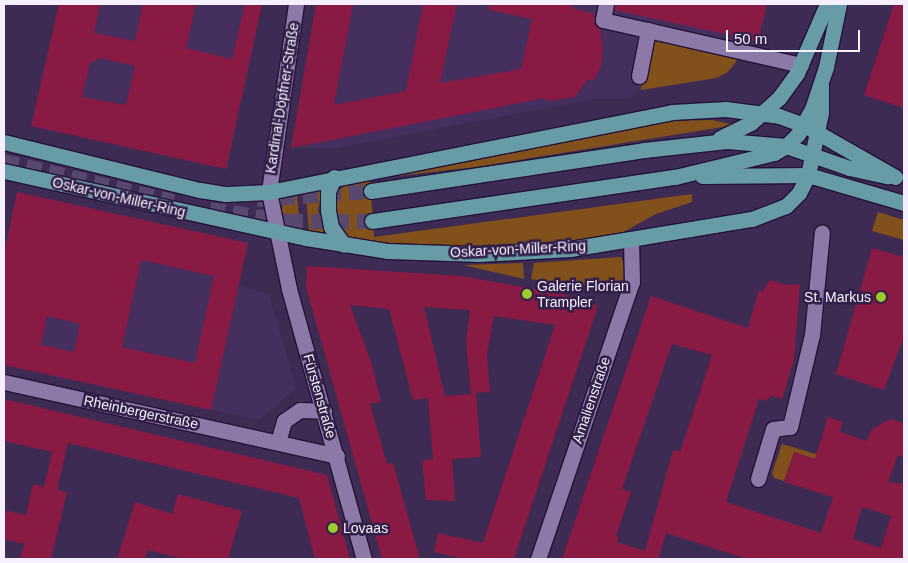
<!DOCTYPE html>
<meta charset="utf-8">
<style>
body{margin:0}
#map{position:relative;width:908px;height:563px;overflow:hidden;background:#3d2b53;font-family:Arial,sans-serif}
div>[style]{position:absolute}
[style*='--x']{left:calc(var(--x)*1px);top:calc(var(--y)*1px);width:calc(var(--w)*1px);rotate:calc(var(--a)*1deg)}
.built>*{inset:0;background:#452f5e}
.green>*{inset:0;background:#82511b}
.building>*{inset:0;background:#891a43}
.major-tunnel>*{height:15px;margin-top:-7.5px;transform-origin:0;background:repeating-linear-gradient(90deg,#59486d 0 15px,transparent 0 23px)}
.roads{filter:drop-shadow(1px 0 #241137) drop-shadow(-1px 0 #241137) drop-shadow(0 1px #241137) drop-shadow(0 -1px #241137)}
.minor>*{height:15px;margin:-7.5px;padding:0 7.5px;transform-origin:7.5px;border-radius:7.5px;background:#8d79a7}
.major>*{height:15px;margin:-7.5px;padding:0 7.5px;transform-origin:7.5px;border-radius:7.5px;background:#679ba6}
.dots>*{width:14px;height:14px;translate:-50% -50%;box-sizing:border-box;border:2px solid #332048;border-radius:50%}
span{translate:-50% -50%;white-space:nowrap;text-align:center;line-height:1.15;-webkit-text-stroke:5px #332048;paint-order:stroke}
.street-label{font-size:14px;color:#f6efff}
.poi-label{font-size:14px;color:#f6efff}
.left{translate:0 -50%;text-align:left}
.right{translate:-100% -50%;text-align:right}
.frame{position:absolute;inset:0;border:5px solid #f6efff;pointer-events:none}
.scale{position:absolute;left:726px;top:30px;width:134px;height:22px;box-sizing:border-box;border:2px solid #f6efff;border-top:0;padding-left:6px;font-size:15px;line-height:18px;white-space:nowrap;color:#f6efff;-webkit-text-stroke:4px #332048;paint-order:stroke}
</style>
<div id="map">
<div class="built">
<i style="clip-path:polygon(59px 4px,262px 4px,227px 169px,31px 126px)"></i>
<i style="clip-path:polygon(316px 4px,767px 4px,758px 41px,737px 58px,727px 73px,716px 78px,641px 90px,625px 99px,593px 99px,338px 148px,291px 148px)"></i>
<i style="clip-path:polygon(17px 192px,248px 243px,239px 286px,269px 294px,296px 388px,259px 420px,4px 365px,4px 254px)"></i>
</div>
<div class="green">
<i style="clip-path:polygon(653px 39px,737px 58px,736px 62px,727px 73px,716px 78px,641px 90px)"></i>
<i style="clip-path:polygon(712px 120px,735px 125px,476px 167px,370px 179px,374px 237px,692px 194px,692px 202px,656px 214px,618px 235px,565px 244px,498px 248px,389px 245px,348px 237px,335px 218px,334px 198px,345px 184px,610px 131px,672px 121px)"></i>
<i style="clip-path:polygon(322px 188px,318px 211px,325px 235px,309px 234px,306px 192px)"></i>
<i style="clip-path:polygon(297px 194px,300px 233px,284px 224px,281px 212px,284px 201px)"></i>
<i style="clip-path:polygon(878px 212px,904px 220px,904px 240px,872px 231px)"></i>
<i style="clip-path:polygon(621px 257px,625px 266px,623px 280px,613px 283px,573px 285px,531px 279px,534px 263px)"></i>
<i style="clip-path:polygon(523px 263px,524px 279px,463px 265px)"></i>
<i style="clip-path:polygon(782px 444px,840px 461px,838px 466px,794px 452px,784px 481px,774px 478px,772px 473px)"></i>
</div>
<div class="building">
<i style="clip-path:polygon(evenodd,59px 4px,100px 4px,94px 33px,135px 41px,143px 4px,196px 4px,186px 48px,232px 59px,245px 4px,262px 4px,226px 169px,31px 126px,59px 4px,100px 58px,135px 66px,126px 105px,82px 97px,90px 63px,100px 58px)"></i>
<i style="clip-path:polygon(316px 4px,353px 4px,334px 105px,406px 91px,423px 4px,457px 4px,440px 83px,521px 69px,532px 19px,489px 10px,489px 4px,573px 4px,572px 8px,595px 14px,594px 23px,600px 29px,603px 48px,601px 67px,593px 81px,588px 79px,575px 97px,547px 101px,545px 98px,291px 148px)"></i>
<i style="clip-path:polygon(615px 4px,767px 4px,758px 41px,614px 10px)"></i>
<i style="clip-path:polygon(894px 4px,904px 4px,904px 108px,864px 95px)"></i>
<i style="clip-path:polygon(evenodd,17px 192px,248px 243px,211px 410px,4px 365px,4px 254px,17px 192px,141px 260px,214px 276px,195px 363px,122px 347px,141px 260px,17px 192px,47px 316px,80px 324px,74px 352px,41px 345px,47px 316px)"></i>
<i style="clip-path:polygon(872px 248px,904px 257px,904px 336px,884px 390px,836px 374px)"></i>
<i style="clip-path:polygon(evenodd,307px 266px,462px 276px,567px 295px,598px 306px,514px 559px,464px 559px,434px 552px,438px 533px,483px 543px,555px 325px,494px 316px,487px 354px,490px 392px,476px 393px,481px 457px,452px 459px,455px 501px,426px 500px,422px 461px,433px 459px,428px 398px,413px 400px,389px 309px,350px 305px,372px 365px,381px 402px,370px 404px,387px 464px,393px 463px,420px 559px,382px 559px,306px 287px,307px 266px,424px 307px,470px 310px,466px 343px,471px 394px,445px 396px,424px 307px)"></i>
<i style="clip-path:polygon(evenodd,770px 280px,786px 285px,800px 284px,794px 360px,782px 399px,771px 396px,766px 401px,759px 399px,726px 502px,821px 533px,833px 497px,784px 482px,794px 452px,815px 459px,828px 417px,843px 422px,840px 432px,867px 441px,871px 430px,890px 419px,904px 423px,904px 457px,898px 455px,888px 482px,904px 484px,904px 559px,747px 559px,666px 533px,659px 556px,661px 559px,562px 559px,651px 296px,748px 328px,759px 290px,762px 292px,770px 280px,672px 344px,712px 355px,680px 452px,673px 450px,645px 551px,617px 542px,619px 537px,616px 536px,631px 492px,622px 489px,672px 344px,770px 280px,862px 507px,891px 516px,881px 548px,853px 539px,862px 507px)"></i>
<i style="clip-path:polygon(4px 399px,327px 475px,350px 559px,315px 559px,299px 498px,68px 443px,57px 490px,67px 492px,51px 559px,20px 559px,24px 544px,4px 539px,4px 510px,26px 515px,33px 484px,44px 487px,52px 452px,4px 441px)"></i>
<i style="clip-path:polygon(178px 494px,242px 511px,228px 559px,183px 559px,148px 550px,145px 559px,117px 559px,135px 502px,172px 514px)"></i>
</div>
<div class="major-tunnel">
<i style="--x:4;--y:161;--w:174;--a:13.3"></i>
<i style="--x:257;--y:199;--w:114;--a:-4"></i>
<i style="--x:210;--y:209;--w:79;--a:8.7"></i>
<i style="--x:288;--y:221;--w:84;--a:0"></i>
</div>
<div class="roads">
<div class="minor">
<i style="--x:296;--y:4;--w:190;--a:98.2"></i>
<i style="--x:269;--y:192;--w:99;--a:78.3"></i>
<i style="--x:289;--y:289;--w:280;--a:74.5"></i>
<i style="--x:606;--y:4;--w:16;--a:101"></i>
<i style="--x:603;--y:20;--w:203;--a:12.8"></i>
<i style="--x:639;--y:76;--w:47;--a:-78.9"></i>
<i style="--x:4;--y:382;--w:341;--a:12.5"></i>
<i style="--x:278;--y:442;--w:22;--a:-74"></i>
<i style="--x:284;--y:421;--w:19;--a:-35"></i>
<i style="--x:300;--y:410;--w:24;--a:2"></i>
<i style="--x:758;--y:479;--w:52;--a:-73.3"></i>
<i style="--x:773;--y:429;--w:17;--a:-7"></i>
<i style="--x:790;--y:427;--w:95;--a:-76.6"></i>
<i style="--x:812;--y:335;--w:103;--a:-84.5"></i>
<i style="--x:538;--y:559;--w:293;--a:-71.3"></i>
<i style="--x:632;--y:282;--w:43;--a:-91.3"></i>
</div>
<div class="major">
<i style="--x:720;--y:138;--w:34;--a:-26"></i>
<i style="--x:751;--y:123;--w:38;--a:-42"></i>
<i style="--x:779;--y:98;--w:31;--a:-54"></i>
<i style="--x:797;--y:73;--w:75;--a:-66.5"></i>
<i style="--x:4;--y:142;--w:202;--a:13.8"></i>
<i style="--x:200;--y:190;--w:26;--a:9"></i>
<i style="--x:226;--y:194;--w:43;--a:-2.7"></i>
<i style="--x:269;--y:192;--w:411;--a:-11.2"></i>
<i style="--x:672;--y:112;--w:54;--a:-3.2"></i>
<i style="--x:726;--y:109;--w:53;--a:7.5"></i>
<i style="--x:779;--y:116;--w:27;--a:20"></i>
<i style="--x:804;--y:125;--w:105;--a:29.7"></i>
<i style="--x:4;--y:171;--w:309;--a:12.5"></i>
<i style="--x:306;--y:238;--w:82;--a:9.1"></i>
<i style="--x:387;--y:251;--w:92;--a:1.9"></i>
<i style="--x:479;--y:254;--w:91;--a:-3.1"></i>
<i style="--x:570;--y:249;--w:184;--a:-9.4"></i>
<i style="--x:752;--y:219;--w:36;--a:-21"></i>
<i style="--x:786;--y:206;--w:18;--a:-45"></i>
<i style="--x:799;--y:193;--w:20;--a:-63"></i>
<i style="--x:808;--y:175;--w:63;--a:-78.2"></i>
<i style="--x:821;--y:113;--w:28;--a:-90"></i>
<i style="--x:702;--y:176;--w:106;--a:-0.5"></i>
<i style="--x:808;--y:175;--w:100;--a:16.3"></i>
<i style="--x:334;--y:177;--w:16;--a:112"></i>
<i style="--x:328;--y:192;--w:18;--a:90"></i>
<i style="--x:328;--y:210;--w:17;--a:80"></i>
<i style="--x:331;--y:227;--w:22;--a:54"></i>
<i style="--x:371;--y:191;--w:276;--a:-8.5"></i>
<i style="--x:644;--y:150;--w:83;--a:-6.2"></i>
<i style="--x:727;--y:141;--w:59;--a:4.8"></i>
<i style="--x:786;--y:146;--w:67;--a:19.2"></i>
<i style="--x:849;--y:168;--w:40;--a:12"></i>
<i style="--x:372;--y:221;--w:306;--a:-8.3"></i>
<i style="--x:675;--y:177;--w:102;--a:-13.6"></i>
<i style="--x:774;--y:153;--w:14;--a:-30"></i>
<i style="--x:786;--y:146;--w:17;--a:-45"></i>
<i style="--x:798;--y:134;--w:29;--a:-61"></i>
<i style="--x:812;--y:109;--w:44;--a:-71.6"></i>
<i style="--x:826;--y:67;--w:64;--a:-78.3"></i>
</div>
</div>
<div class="dots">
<i style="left:527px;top:294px;background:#9fca2d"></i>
<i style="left:881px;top:297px;background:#9fca2d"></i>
<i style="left:333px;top:528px;background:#9fca2d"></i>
</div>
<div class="street-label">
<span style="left:282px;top:98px;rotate:-81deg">Kardinal-Döpfner-Straße</span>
<span style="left:119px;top:197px;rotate:13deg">Oskar-von-Miller-Ring</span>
<span style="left:518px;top:249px;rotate:-3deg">Oskar-von-Miller-Ring</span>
<span style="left:320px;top:396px;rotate:74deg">Fürstenstraße</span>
<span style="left:591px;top:400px;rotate:-71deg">Amalienstraße</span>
<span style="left:141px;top:412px;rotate:12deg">Rheinbergerstraße</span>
</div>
<div class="poi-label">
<span class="left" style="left:537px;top:294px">Galerie Florian<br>Trampler</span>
<span class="right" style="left:871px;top:297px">St. Markus</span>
<span class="left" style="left:343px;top:528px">Lovaas</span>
</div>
<div class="frame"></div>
<div class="scale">50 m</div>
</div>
